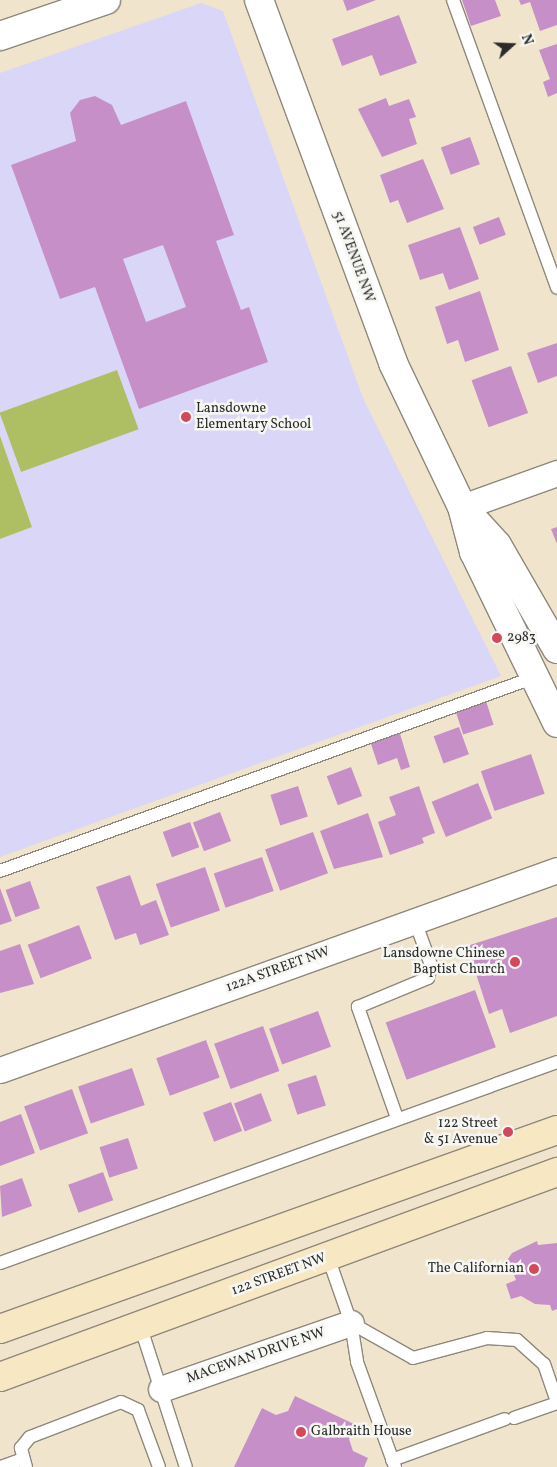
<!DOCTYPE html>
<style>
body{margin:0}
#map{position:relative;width:557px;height:1467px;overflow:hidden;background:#f1e4cc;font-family:Vollkorn,serif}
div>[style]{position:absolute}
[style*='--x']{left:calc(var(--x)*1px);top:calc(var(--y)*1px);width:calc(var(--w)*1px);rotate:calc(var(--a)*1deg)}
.built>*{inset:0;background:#dad6f7}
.green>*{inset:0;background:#aebf63;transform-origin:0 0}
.building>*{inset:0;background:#c78fc8;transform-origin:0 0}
.roads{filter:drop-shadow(1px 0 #8e887c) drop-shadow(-1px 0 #8e887c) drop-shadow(0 1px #8e887c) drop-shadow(0 -1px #8e887c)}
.service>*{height:12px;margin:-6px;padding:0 6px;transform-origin:6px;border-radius:6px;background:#fff}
.minor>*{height:25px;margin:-12.5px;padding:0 12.5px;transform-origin:12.5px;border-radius:12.5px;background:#fff}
.tertiary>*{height:28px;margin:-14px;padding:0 14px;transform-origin:14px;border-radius:14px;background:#fff}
.secondary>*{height:28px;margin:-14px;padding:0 14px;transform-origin:14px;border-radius:14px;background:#f7e8c3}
.dots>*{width:14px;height:14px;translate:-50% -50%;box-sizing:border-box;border:2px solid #f6f6f2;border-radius:50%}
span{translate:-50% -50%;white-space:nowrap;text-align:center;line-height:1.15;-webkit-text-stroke:5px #f6f6f2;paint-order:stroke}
.street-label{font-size:14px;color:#2b2b2b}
.poi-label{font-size:14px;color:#2b2b2b}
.left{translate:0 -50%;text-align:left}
.right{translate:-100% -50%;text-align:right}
.north{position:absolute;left:487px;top:20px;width:50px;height:50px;-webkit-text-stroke:4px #f6f6f2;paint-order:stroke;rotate:70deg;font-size:14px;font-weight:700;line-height:20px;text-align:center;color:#2b2b2b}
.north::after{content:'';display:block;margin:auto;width:18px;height:22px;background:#2b2b2b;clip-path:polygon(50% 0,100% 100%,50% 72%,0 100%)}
</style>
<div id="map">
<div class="built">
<i style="clip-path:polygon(201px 3px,223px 11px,363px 398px,501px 676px,0 857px,0 539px,32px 527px,0 436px,0 73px)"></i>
</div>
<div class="green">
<i style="left:117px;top:370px;width:63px;height:125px;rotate:70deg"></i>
<i style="clip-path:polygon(0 436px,32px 527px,0 539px)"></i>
</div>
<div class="building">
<i style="clip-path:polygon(343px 0,376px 0,347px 11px)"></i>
<i style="clip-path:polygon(462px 0,495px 0,501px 16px,471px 26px)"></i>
<i style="clip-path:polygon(519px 0,557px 0,557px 25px,540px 31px,530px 2px,521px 5px)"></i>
<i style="clip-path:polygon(399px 15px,417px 63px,380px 76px,372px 55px,342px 66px,332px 39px)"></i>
<i style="clip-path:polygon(557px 44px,557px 93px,548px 97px,543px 82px,550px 79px,539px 50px)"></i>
<i style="clip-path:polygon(evenodd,95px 96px,112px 105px,121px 125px,186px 101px,234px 235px,216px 241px,241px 310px,249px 307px,268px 362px,139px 409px,95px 287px,60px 299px,11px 165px,76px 141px,70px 113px,80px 100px,95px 96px,163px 245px,186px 307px,146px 322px,123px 259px,163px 245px)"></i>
<i style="clip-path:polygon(386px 98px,389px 106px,409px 99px,416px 117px,409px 119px,417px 144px,382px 157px,358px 109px)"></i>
<i style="left:470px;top:137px;width:29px;height:31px;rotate:70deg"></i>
<i style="clip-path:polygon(423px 159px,444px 209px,407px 223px,398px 200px,390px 203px,380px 175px)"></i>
<i style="left:499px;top:217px;width:19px;height:28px;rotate:69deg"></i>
<i style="clip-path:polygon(460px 227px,479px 279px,449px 290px,443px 273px,420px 280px,408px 245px)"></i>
<i style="clip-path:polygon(480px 291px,499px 350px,465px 362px,458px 340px,447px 344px,435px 307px)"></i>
<i style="clip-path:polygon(557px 343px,557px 376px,538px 383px,527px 353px)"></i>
<i style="left:511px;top:366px;width:50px;height:42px;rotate:70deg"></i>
<i style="clip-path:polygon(557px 527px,557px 544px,551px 529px)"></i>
<i style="left:485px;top:698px;width:28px;height:32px;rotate:72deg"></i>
<i style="clip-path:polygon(398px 727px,410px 767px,401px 770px,397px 758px,378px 765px,369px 738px)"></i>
<i style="left:459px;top:727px;width:29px;height:27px;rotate:70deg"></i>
<i style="left:531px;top:754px;width:42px;height:53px;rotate:71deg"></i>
<i style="left:351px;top:767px;width:31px;height:26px;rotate:69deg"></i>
<i style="left:478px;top:783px;width:38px;height:50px;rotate:68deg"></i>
<i style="left:298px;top:786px;width:32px;height:29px;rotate:72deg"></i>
<i style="clip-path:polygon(419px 786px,435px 833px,422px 838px,424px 843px,390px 855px,378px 822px,396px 815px,389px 797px)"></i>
<i style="left:220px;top:812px;width:31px;height:29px;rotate:69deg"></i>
<i style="clip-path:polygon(368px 813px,383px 857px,334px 869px,320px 831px)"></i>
<i style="left:190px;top:822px;width:27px;height:29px;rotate:70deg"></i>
<i style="left:313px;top:832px;width:44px;height:51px;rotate:70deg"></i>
<i style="left:262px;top:857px;width:36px;height:51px;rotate:71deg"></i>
<i style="left:205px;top:867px;width:46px;height:52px;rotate:71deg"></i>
<i style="clip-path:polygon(130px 875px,141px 906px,156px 900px,169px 935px,140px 945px,136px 933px,115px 940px,96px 887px)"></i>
<i style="left:30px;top:881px;width:29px;height:26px;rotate:70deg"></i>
<i style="clip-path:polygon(0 888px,12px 921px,0 925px)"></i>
<i style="clip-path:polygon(557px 917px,557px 1016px,510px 1033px,502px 1009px,489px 1014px,467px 946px)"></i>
<i style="left:79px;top:925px;width:36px;height:55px;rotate:69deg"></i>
<i style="clip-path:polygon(20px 944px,34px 984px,0 993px,0 951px)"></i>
<i style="left:475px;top:990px;width:61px;height:95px;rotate:70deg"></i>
<i style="left:318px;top:1011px;width:38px;height:52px;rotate:70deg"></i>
<i style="left:263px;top:1026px;width:48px;height:52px;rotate:70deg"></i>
<i style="left:206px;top:1040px;width:40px;height:53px;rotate:70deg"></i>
<i style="left:132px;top:1068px;width:39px;height:57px;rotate:71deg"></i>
<i style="left:316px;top:1075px;width:32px;height:30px;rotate:72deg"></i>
<i style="left:72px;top:1089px;width:47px;height:51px;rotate:70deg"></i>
<i style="left:261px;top:1093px;width:30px;height:29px;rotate:69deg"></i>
<i style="left:231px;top:1102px;width:31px;height:30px;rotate:69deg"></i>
<i style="clip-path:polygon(21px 1114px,35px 1153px,0 1166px,0 1122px)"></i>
<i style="left:128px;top:1138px;width:32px;height:30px;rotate:72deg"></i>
<i style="left:103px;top:1172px;width:30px;height:37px;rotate:70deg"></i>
<i style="clip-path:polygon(22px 1178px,32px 1206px,2px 1217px,0 1186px)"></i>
<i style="clip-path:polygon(537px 1241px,538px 1245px,557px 1243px,557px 1309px,552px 1311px,550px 1305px,535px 1304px,521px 1296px,511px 1299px,506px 1284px,516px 1280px,508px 1259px,512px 1253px)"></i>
<i style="clip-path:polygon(295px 1396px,356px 1425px,349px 1439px,353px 1451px,368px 1458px,364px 1467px,234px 1467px,262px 1408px,276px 1415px,288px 1411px)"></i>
</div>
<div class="roads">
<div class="service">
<i style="--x:453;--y:0;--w:306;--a:70.1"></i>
<i style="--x:0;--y:871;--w:569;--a:-19.93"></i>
<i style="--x:397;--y:1118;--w:118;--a:-109.4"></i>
<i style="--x:358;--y:1007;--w:76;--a:-22.5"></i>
<i style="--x:428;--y:978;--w:13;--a:-77"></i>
<i style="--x:431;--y:965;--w:47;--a:-110"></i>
<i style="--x:328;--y:1257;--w:70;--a:70.8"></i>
<i style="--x:351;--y:1323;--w:39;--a:81"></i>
<i style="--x:357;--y:1362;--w:112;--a:70.1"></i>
<i style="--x:0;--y:1263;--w:592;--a:-19.84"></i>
<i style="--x:351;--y:1323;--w:71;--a:29.4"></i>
<i style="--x:413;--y:1358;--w:77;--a:-15.1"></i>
<i style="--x:487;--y:1338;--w:30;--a:4"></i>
<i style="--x:517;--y:1340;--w:36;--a:42"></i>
<i style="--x:544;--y:1364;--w:39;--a:71"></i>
<i style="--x:140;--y:1325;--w:149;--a:72.1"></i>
<i style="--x:514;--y:1418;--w:46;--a:-19.2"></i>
<i style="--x:392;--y:1460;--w:120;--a:-19.9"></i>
<i style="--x:1;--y:1467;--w:23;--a:-20"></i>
<i style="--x:26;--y:1467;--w:20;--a:-105"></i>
<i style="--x:21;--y:1448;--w:14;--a:-51"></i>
<i style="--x:30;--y:1437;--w:97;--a:-21"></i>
<i style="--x:121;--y:1402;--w:19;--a:25"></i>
<i style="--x:138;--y:1410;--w:61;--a:69.8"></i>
</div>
<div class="minor">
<i style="--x:462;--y:507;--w:101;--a:-19.7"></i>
<i style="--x:0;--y:1070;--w:592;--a:-19.75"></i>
<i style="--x:161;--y:1389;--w:201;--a:-19.2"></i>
</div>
<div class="tertiary">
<i style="--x:259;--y:0;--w:387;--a:69.7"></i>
<i style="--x:393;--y:363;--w:160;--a:64.4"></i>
<i style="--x:462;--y:507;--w:47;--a:75.1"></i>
<i style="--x:474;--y:552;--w:190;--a:64.1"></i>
<i style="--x:0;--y:36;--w:112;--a:-18.8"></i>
<i style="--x:465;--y:510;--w:47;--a:47.6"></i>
<i style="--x:497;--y:545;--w:120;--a:60"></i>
</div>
<div class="secondary">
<i style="--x:0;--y:1329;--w:591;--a:-19.66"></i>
<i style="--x:0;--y:1377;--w:594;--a:-20.21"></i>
</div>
</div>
<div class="dots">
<i style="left:186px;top:417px;background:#d1495b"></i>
<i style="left:497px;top:638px;background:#d1495b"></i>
<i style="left:515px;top:962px;background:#d1495b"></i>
<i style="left:508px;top:1132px;background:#d1495b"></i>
<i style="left:534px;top:1269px;background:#d1495b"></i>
<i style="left:301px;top:1432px;background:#d1495b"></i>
</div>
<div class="street-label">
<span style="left:353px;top:257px;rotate:70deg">51 AVENUE NW</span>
<span style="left:278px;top:970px;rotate:-20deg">122A STREET NW</span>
<span style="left:279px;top:1275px;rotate:-20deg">122 STREET NW</span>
<span style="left:256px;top:1356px;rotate:-19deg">MACEWAN DRIVE NW</span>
</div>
<div class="poi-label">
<span class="left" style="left:196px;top:417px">Lansdowne<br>Elementary School</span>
<span class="left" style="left:507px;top:638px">2983</span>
<span class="right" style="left:505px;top:962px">Lansdowne Chinese<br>Baptist Church</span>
<span class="right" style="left:498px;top:1132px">122 Street<br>&amp; 51 Avenue</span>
<span class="right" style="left:524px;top:1269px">The Californian</span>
<span class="left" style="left:311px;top:1432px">Galbraith House</span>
</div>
<div class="north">N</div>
</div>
